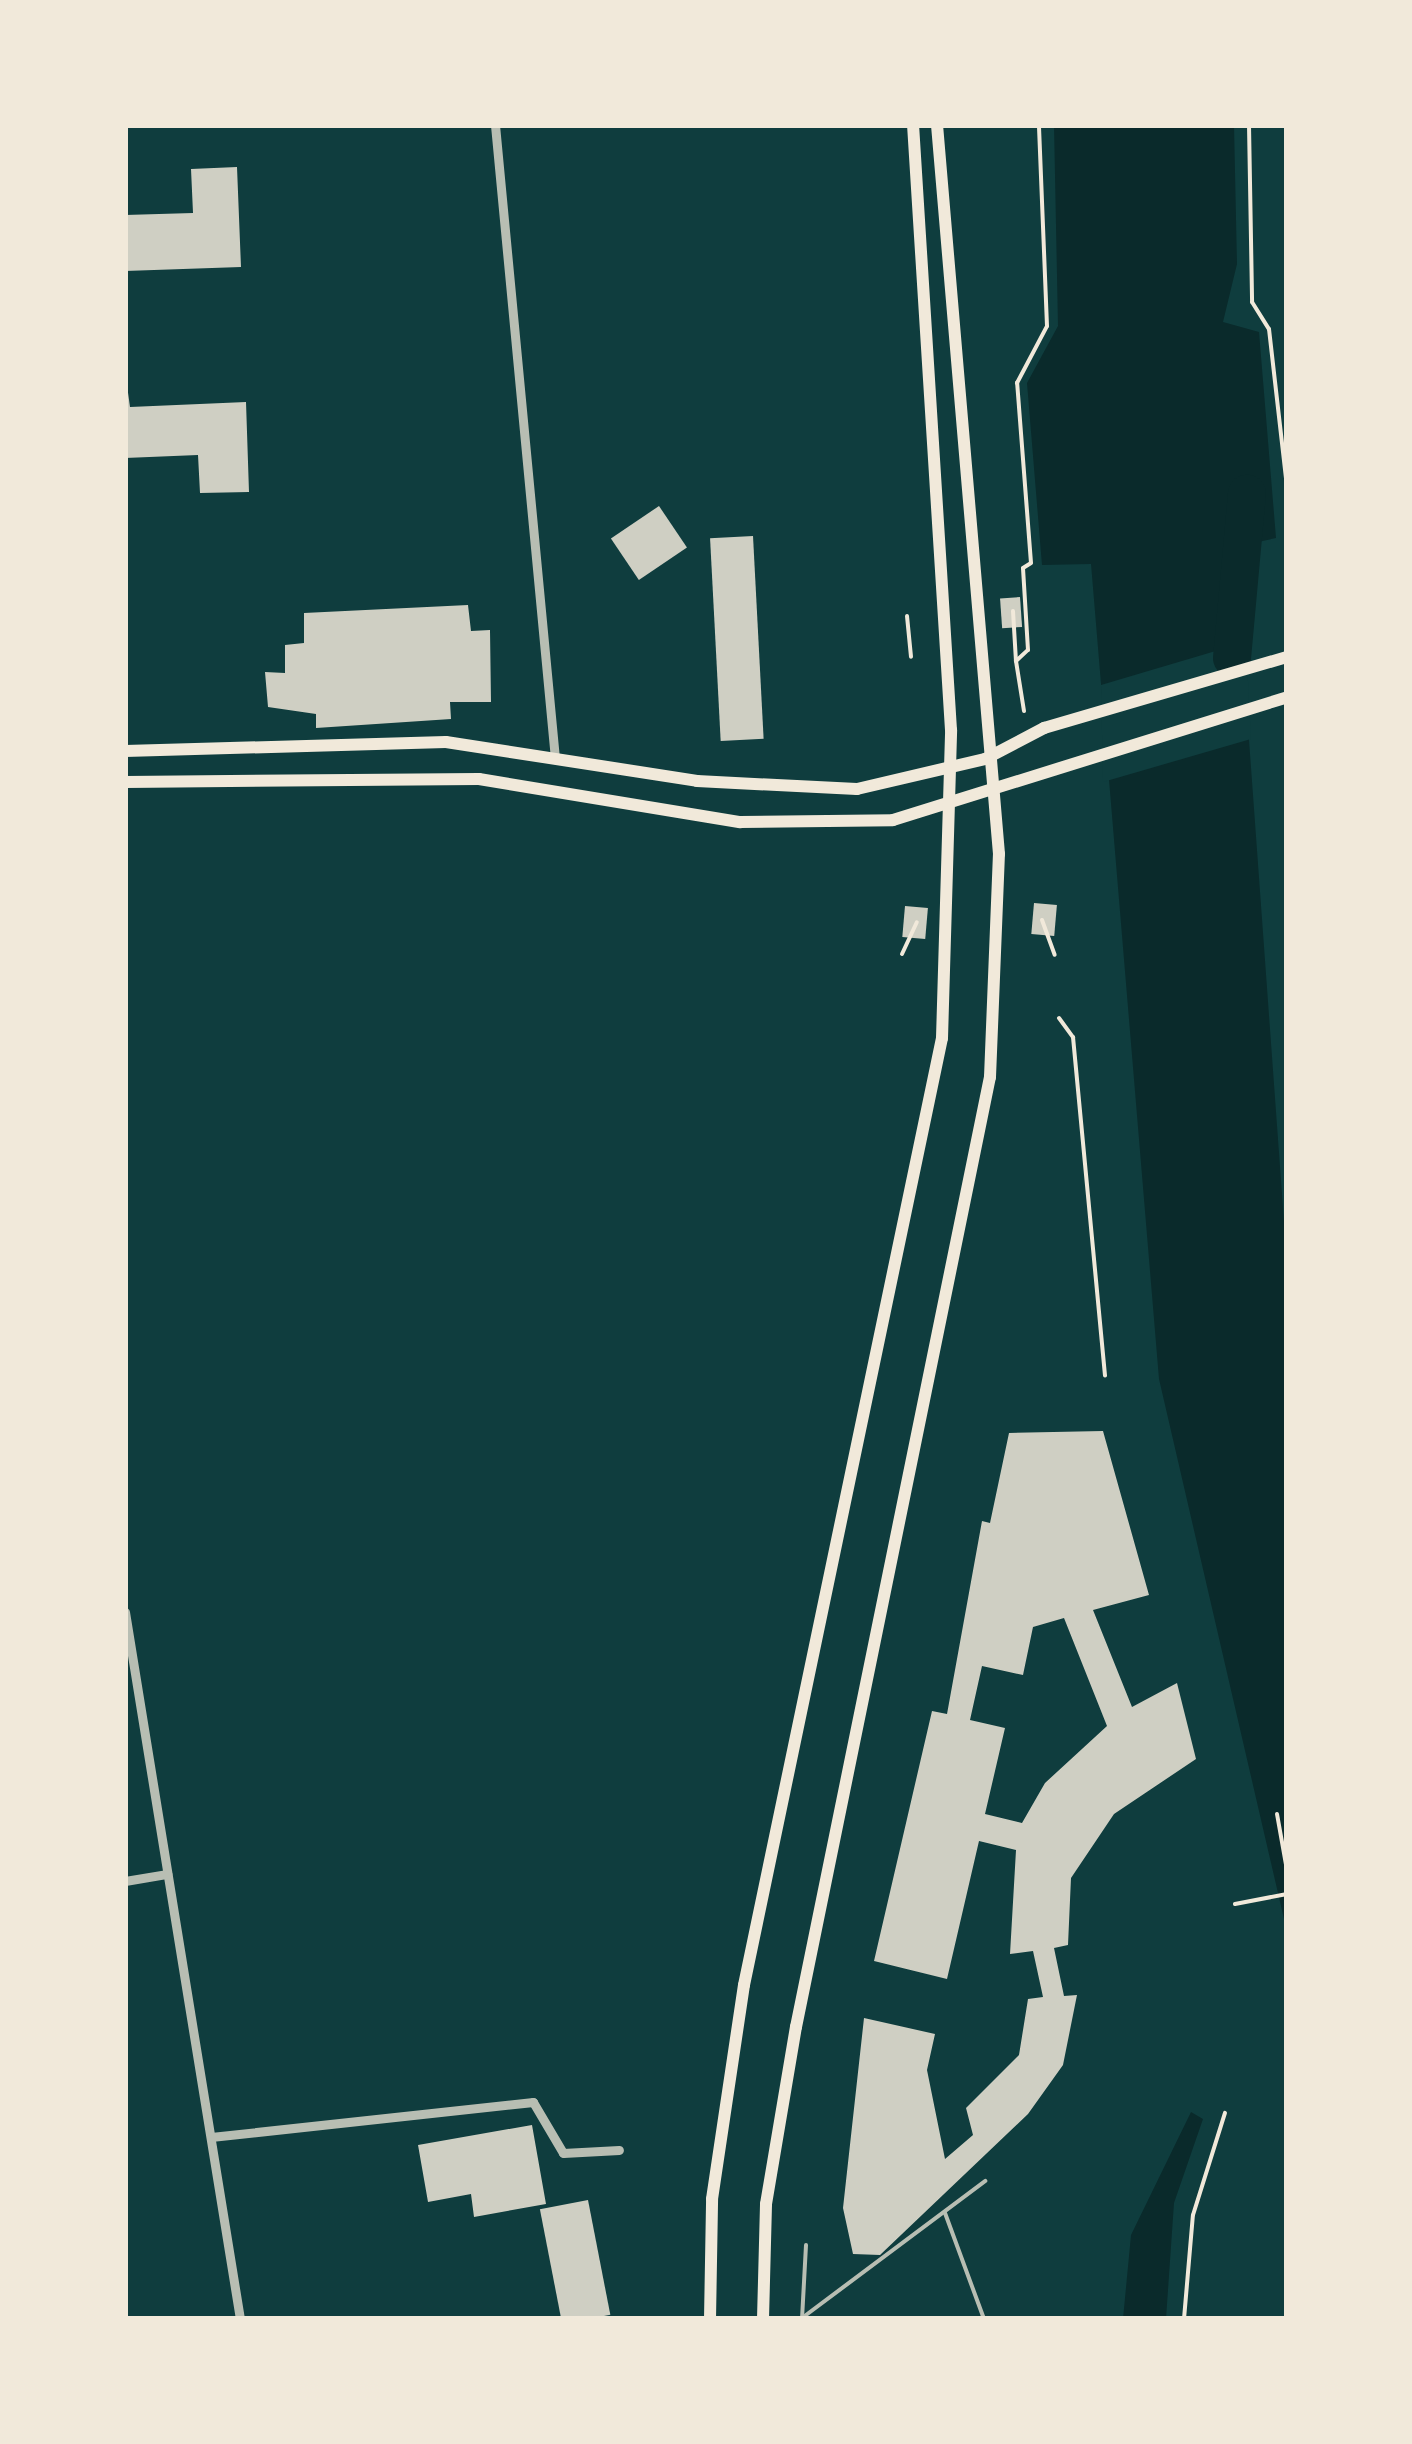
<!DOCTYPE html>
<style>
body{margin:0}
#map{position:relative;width:1412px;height:2444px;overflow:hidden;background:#0f3d3e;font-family:Manrope,sans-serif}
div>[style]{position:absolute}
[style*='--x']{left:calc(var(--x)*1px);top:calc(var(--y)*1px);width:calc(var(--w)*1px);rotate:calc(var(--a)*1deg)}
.water>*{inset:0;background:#0a2a2b}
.pier>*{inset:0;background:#0f3d3e}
.river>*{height:38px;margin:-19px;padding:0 19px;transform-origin:19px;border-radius:19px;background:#0a2a2b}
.building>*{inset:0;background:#cfcfc3;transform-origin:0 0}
.path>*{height:4px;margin:-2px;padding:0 2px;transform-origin:2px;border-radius:2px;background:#f1e9da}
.service>*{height:4px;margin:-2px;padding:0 2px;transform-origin:2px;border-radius:2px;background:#b8beb3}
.minor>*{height:9px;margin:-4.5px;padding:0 4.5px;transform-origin:4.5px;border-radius:4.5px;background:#b8beb3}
.secondary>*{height:12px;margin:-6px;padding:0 6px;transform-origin:6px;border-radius:6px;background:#f1e9da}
span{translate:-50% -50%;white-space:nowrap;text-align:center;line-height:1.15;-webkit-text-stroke:9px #f1e9da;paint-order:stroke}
.frame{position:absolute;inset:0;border:128px solid #f1e9da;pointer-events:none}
</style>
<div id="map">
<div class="water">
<i style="clip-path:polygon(1054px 125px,1234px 125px,1237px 264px,1223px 322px,1259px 332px,1276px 538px,1235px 547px,1287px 1263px,1287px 1932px,1159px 1379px,1091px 564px,1042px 565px,1027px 383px,1058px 326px)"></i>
<i style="clip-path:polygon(1191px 2112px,1203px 2119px,1174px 2203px,1166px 2319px,1123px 2319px,1131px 2235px)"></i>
</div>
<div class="pier">
<i style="clip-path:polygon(1246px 642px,1251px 739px,1103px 782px,1101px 685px)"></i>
</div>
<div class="river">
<i style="--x:1232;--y:658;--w:165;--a:-84.8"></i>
</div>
<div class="building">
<i style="clip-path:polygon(237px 167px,241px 267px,125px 271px,125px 215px,193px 213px,191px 169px)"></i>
<i style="clip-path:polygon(125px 371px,130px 407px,246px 402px,249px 492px,200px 493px,198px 455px,125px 458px)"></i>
<i style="left:659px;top:506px;width:50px;height:58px;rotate:56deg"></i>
<i style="left:753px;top:536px;width:203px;height:43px;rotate:87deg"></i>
<i style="left:1020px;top:597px;width:30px;height:20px;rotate:86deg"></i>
<i style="clip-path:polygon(468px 605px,471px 631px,490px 630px,491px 702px,450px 702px,451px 719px,316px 728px,316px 714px,268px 707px,265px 672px,285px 673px,285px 645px,304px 643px,304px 613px)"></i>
<i style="left:1034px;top:903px;width:23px;height:31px;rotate:5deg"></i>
<i style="left:905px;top:906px;width:23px;height:31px;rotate:5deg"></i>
<i style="clip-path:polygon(evenodd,1103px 1431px,1149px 1595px,1093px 1610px,1132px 1707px,1177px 1683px,1196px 1759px,1114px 1814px,1071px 1878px,1068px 1945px,1054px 1948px,1064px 1996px,1077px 1995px,1063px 2065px,1028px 2114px,880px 2255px,853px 2254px,843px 2208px,864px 2018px,935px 2034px,927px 2070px,945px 2159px,973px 2135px,966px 2108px,1019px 2055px,1028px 1999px,1043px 1997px,1033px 1951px,1010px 1954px,1016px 1850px,979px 1841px,947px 1979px,874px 1961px,932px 1711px,947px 1714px,982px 1521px,990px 1523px,1009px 1433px,1103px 1431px,1064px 1618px,1107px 1726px,1045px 1783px,1022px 1823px,985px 1814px,1005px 1728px,970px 1720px,982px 1666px,1023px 1675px,1033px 1627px,1064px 1618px)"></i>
<i style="clip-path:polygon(532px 2125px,546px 2204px,474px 2217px,471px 2194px,428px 2202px,418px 2145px)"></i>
<i style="left:588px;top:2200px;width:117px;height:49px;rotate:79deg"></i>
</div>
<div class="path">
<i style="--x:1249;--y:125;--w:177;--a:89"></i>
<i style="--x:1252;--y:302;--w:32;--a:58"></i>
<i style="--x:1269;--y:329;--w:159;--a:83.5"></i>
<i style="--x:1013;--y:611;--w:50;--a:86.6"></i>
<i style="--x:907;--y:616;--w:41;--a:84.4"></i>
<i style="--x:1024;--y:711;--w:51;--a:-99.1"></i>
<i style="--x:1016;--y:661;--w:16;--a:-43"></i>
<i style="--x:1028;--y:650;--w:82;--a:-93.5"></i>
<i style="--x:1023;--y:568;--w:9;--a:-32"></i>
<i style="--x:1031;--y:563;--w:181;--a:-94.4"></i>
<i style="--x:1017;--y:383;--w:64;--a:-62.2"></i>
<i style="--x:1047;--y:326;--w:201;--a:-92.3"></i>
<i style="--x:1042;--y:920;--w:37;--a:70"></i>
<i style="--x:902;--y:954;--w:35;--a:-65"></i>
<i style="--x:1059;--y:1018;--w:24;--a:54"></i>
<i style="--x:1073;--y:1037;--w:340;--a:84.6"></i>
<i style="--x:1277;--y:1814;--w:57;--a:79.9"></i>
<i style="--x:1235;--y:1904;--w:53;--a:-10.9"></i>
<i style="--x:1184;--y:2319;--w:104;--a:-85.1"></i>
<i style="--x:1193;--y:2215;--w:107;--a:-72.6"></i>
</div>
<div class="service">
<i style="--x:945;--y:2213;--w:113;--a:69.8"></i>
<i style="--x:802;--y:2318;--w:229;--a:-36.8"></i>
<i style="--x:802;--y:2319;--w:74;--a:-86.9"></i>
</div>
<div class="minor">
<i style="--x:495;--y:125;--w:637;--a:84.59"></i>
<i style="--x:125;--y:1612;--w:716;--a:80.76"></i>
<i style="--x:125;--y:1881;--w:43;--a:-9.5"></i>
<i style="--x:211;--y:2137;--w:324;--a:-6.2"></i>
<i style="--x:533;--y:2102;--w:59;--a:59.5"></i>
<i style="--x:563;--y:2153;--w:56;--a:-3.1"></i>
</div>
<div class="secondary">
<i style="--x:125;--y:751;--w:321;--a:-1.6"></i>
<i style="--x:446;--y:742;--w:254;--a:8.8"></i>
<i style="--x:697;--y:781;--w:160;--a:2.9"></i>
<i style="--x:857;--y:789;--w:131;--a:-13.2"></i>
<i style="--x:985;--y:759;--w:67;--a:-27.7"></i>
<i style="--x:1044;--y:728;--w:253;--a:-16.3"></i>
<i style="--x:125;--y:782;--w:354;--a:-0.5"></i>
<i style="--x:479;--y:779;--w:265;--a:9.4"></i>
<i style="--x:740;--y:822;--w:153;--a:-0.7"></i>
<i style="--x:893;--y:820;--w:413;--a:-17.3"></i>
<i style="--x:710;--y:2319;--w:120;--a:-89"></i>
<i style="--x:712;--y:2199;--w:216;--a:-81.5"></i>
<i style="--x:744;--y:1985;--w:967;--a:-78.19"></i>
<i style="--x:942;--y:1038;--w:308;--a:-88.3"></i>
<i style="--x:951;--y:730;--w:606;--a:-93.59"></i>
<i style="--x:763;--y:2319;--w:115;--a:-88.5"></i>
<i style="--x:766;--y:2204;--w:180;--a:-80.4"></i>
<i style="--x:796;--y:2027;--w:970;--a:-78.46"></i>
<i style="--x:990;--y:1077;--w:223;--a:-87.7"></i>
<i style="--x:999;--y:854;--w:732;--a:-94.86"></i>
</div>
<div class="frame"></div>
</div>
